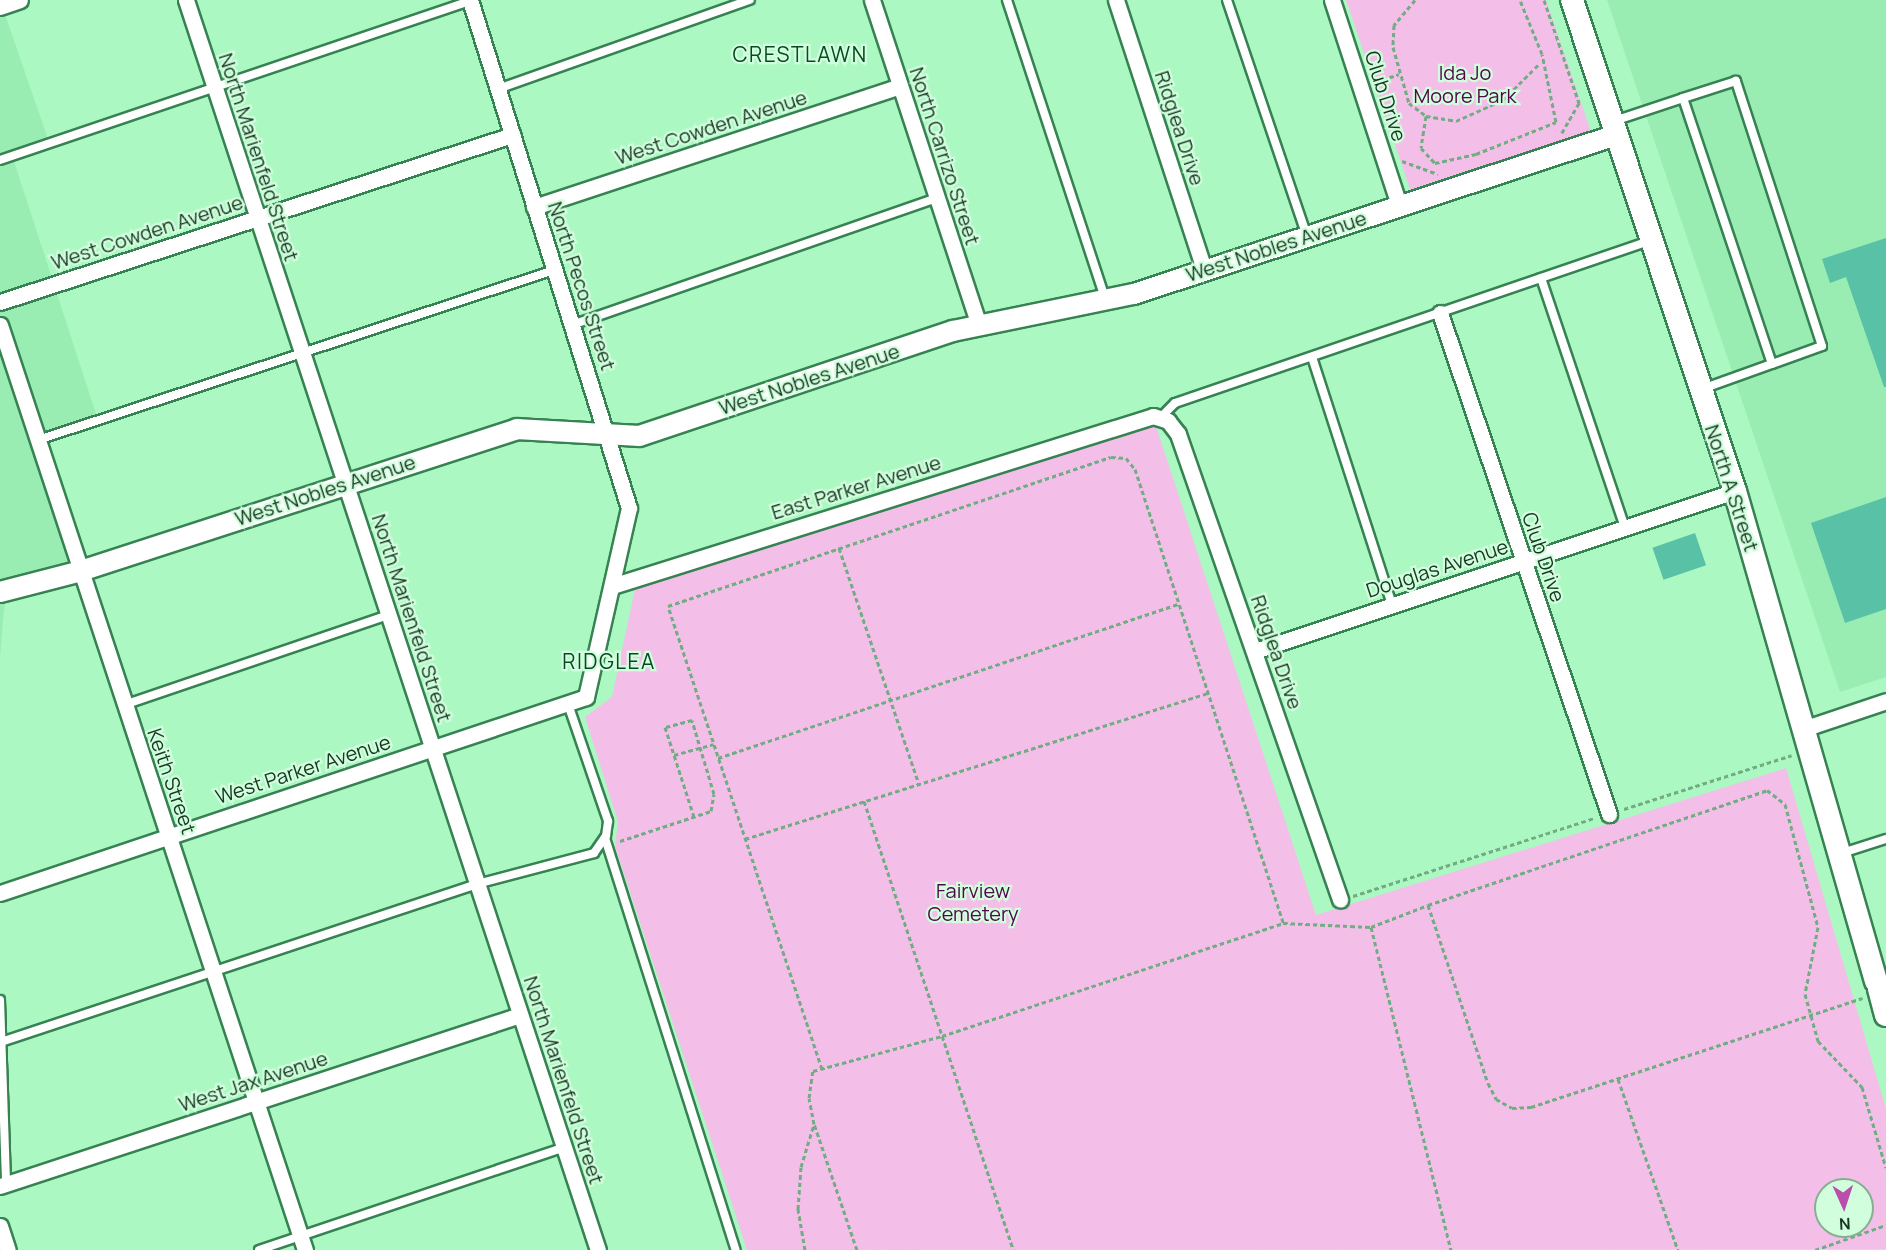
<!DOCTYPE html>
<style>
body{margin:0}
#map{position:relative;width:1886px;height:1250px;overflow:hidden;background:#acf8c2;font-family:Manrope,sans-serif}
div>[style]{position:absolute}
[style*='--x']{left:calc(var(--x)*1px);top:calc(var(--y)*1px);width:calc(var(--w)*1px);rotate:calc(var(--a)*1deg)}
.built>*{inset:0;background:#99edb3}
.green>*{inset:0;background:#f3bee8}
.building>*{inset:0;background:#59c1a5;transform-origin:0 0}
.path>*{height:3px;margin-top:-1.5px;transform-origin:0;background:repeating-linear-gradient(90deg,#72ac83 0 4.5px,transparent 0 7.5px)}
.roads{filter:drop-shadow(2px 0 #378253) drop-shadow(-2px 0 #378253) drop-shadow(0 2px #378253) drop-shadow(0 -2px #378253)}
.service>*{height:8px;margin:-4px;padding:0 4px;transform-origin:4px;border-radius:4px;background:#fff}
.minor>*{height:15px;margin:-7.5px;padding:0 7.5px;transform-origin:7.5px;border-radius:7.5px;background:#fff}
.tertiary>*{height:20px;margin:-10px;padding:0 10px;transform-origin:10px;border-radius:10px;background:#fff}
.secondary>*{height:22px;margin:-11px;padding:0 11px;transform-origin:11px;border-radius:11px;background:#fff}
span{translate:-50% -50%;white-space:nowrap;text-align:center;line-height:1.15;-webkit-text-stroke:4.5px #d1fedd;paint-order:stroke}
.park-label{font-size:20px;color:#510749}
.street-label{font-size:20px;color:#173722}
.neighbourhood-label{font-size:21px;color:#094825;letter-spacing:1.5px}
.north{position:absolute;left:1814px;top:1178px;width:60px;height:60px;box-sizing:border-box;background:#d1fedd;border:2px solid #87ae92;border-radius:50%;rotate:177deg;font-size:16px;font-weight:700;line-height:24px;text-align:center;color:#173722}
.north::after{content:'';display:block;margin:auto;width:21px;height:27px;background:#bb4eac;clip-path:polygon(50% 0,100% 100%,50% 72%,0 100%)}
</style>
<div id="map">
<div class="built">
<i style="clip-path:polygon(0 0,48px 139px,11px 152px,97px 417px,38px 437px,84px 579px,5px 598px,0 657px)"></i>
<i style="clip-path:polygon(1607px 0,1886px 0,1886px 677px,1840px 692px)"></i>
</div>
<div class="green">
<i style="clip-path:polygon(1346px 0,1546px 0,1591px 132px,1411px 192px)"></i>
<i style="clip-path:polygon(evenodd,1154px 420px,1316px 915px,1786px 768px,1886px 1109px,1886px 1249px,747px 1250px,615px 846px,618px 822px,585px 717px,612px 697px,635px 589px,1154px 420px,1826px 1190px,1862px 1190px,1862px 1226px,1826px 1226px,1826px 1190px)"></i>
</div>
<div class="building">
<i style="clip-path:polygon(1886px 238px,1886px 387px,1884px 387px,1846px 277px,1830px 283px,1822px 259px)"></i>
<i style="clip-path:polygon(1886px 497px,1886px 609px,1845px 623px,1811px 523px)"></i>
<i style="left:1695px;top:533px;width:34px;height:45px;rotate:71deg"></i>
</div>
<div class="path">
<i style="--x:1415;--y:0;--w:33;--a:130"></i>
<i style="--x:1394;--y:25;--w:22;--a:93"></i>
<i style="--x:1393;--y:47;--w:58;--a:74.1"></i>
<i style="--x:1409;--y:103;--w:21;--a:37"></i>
<i style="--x:1426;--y:116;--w:32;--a:99"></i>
<i style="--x:1421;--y:148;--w:21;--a:47"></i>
<i style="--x:1435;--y:163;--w:42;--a:-12.4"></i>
<i style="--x:1476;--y:154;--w:86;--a:-21.8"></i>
<i style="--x:1556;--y:122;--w:69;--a:-101.6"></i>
<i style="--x:1542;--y:54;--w:58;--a:-112.2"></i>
<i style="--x:1544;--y:0;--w:109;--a:71.2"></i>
<i style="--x:1579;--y:103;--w:36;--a:120"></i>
<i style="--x:1375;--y:82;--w:25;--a:-18"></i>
<i style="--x:1426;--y:116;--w:30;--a:9"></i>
<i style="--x:1456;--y:121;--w:51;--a:-24.1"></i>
<i style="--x:1503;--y:100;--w:52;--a:-45"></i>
<i style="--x:1402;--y:161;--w:38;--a:20"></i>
<i style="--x:839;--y:548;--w:249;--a:71.3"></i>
<i style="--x:674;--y:755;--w:41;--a:-15.4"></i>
<i style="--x:718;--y:758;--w:486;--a:-18.5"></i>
<i style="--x:864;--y:801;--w:473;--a:71.6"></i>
<i style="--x:1624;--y:809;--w:176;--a:-17.8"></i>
<i style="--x:745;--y:839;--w:485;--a:-17.5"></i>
<i style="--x:620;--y:841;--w:96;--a:-18.2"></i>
<i style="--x:711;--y:811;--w:17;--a:-80"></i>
<i style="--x:714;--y:794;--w:77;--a:-106.6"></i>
<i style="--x:692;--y:720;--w:28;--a:165"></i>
<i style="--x:665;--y:727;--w:95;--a:72.1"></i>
<i style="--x:1353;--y:896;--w:254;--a:-17.9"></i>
<i style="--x:1428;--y:905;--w:358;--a:-18.7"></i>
<i style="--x:1767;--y:790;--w:23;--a:38"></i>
<i style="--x:1785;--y:804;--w:127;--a:75"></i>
<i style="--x:1818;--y:927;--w:68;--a:101"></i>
<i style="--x:1805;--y:994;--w:49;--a:74.5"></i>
<i style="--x:1818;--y:1041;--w:64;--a:46.3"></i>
<i style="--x:1862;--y:1087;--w:84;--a:73.5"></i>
<i style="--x:1371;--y:927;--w:333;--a:76.1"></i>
<i style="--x:822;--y:1069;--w:488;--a:-108.4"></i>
<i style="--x:668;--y:606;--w:467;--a:-18.6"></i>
<i style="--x:1111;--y:457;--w:15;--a:4"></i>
<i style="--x:1126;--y:458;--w:14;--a:51"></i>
<i style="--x:1135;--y:469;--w:478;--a:71.9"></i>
<i style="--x:1618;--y:1079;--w:181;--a:70.7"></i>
<i style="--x:805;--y:1250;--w:42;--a:-99.7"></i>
<i style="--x:798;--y:1209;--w:42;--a:-85.9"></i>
<i style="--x:801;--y:1167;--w:45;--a:-73.2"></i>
<i style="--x:857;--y:1250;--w:133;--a:-108.8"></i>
<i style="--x:814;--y:1124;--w:26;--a:-101"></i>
<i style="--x:809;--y:1098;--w:27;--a:-82"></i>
<i style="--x:813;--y:1071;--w:134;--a:-15.2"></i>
<i style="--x:942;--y:1036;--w:359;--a:-18.3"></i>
<i style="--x:1283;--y:923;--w:88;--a:2.6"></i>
<i style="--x:1371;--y:927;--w:61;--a:-21.1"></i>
<i style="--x:1428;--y:905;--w:188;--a:71.4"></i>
<i style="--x:1488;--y:1083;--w:18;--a:63"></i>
<i style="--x:1496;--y:1099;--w:18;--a:29"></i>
<i style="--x:1512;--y:1108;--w:19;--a:-3"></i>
<i style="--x:1531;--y:1107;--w:349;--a:-18.2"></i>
<i style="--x:1815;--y:1250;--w:75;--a:-19.4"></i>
</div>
<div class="roads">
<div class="service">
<i style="--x:1007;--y:0;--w:314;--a:71.8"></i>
<i style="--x:1227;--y:0;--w:249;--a:71.3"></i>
<i style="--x:498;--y:89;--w:267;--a:-19.5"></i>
<i style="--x:1614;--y:121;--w:73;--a:-18.4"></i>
<i style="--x:0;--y:160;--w:496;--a:-18.7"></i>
<i style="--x:1541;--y:278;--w:264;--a:71.4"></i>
<i style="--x:572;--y:325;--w:386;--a:-19.2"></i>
<i style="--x:1312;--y:357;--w:261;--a:72.1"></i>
<i style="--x:1702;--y:389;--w:74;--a:-19.7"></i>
<i style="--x:1772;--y:364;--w:53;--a:-19.8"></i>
<i style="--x:1822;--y:346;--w:279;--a:-108"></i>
<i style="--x:1736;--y:81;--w:56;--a:162.2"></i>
<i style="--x:1683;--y:98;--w:280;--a:71.5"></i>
<i style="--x:1160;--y:418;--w:21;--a:-45"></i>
<i style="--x:1175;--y:403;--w:501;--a:-18.87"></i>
<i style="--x:38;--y:440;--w:543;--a:-18.23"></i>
<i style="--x:124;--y:705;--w:279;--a:-18.8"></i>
<i style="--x:605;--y:838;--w:432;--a:72.4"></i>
<i style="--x:1842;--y:853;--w:46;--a:-17.7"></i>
<i style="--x:0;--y:1000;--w:184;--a:88.1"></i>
<i style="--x:1;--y:1042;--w:502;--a:-18.36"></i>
<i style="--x:477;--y:884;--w:121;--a:-14.8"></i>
<i style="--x:594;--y:853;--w:21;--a:-55"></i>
<i style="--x:606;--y:836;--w:15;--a:-82"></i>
<i style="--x:608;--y:821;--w:124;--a:-108.9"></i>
<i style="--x:259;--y:1250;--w:323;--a:-18.6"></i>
</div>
<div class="minor">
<i style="--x:186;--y:0;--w:1316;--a:71.76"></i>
<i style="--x:872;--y:0;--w:342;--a:71.8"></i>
<i style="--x:1116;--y:0;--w:283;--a:71.9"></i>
<i style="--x:1332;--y:0;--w:216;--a:71.9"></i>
<i style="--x:0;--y:7;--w:21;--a:-19"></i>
<i style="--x:534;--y:207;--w:385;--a:-18.3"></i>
<i style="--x:0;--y:302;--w:539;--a:-18.06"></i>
<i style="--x:1440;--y:313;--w:529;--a:71.36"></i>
<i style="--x:0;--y:325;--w:974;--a:71.75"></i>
<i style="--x:612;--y:586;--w:567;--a:-17.44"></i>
<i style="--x:1153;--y:416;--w:16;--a:18"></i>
<i style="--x:1168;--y:421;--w:16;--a:52"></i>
<i style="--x:1178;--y:434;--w:493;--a:70.8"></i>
<i style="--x:1255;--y:651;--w:506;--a:-18.43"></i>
<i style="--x:1806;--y:728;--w:84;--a:-18.6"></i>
<i style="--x:0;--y:893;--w:618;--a:-18.49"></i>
<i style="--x:586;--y:697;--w:194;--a:-77.2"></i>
<i style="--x:629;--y:508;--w:532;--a:-107.38"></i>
<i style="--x:0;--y:1186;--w:547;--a:-18.2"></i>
<i style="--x:0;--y:1226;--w:25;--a:72"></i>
</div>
<div class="tertiary">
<i style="--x:0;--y:592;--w:84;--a:-14.5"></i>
<i style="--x:81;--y:571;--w:459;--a:-18"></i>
<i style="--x:517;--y:429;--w:122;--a:3.3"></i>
<i style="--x:639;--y:436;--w:331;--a:-18.5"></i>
<i style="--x:953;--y:331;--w:185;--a:-11.6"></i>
<i style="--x:1134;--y:294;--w:508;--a:-18.26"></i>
</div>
<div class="secondary">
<i style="--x:1572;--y:0;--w:517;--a:71.64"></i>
<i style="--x:1735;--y:491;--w:510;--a:73.95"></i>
<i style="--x:1879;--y:989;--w:27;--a:75"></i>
</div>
</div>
<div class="park-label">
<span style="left:1465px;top:84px">Ida Jo<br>Moore Park</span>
<span style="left:973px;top:902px">Fairview<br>Cemetery</span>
</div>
<div class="street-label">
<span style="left:1386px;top:96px;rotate:72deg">Club Drive</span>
<span style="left:711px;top:127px;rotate:-18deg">West Cowden Avenue</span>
<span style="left:1180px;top:128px;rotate:72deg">Ridglea Drive</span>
<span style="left:945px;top:156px;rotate:72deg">North Carrizo Street</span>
<span style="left:259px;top:157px;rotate:72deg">North Marienfeld Street</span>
<span style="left:147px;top:232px;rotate:-18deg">West Cowden Avenue</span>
<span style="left:1276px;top:246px;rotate:-18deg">West Nobles Avenue</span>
<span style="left:582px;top:286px;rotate:72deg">North Pecos Street</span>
<span style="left:809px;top:379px;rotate:-18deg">West Nobles Avenue</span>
<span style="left:856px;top:487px;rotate:-17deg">East Parker Avenue</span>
<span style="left:1732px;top:488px;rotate:72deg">North A Street</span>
<span style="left:325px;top:490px;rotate:-18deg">West Nobles Avenue</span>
<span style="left:1544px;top:557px;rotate:71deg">Club Drive</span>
<span style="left:1437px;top:568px;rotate:-18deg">Douglas Avenue</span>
<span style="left:412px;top:618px;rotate:72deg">North Marienfeld Street</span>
<span style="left:1277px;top:652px;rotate:71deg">Ridglea Drive</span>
<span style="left:303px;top:769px;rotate:-18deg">West Parker Avenue</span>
<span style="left:172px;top:781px;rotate:71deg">Keith Street</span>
<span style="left:564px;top:1080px;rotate:72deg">North Marienfeld Street</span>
<span style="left:253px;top:1081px;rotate:-18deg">West Jax Avenue</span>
</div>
<div class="neighbourhood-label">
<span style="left:800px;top:54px">CRESTLAWN</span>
<span style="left:609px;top:661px">RIDGLEA</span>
</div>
<div class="north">N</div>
</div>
